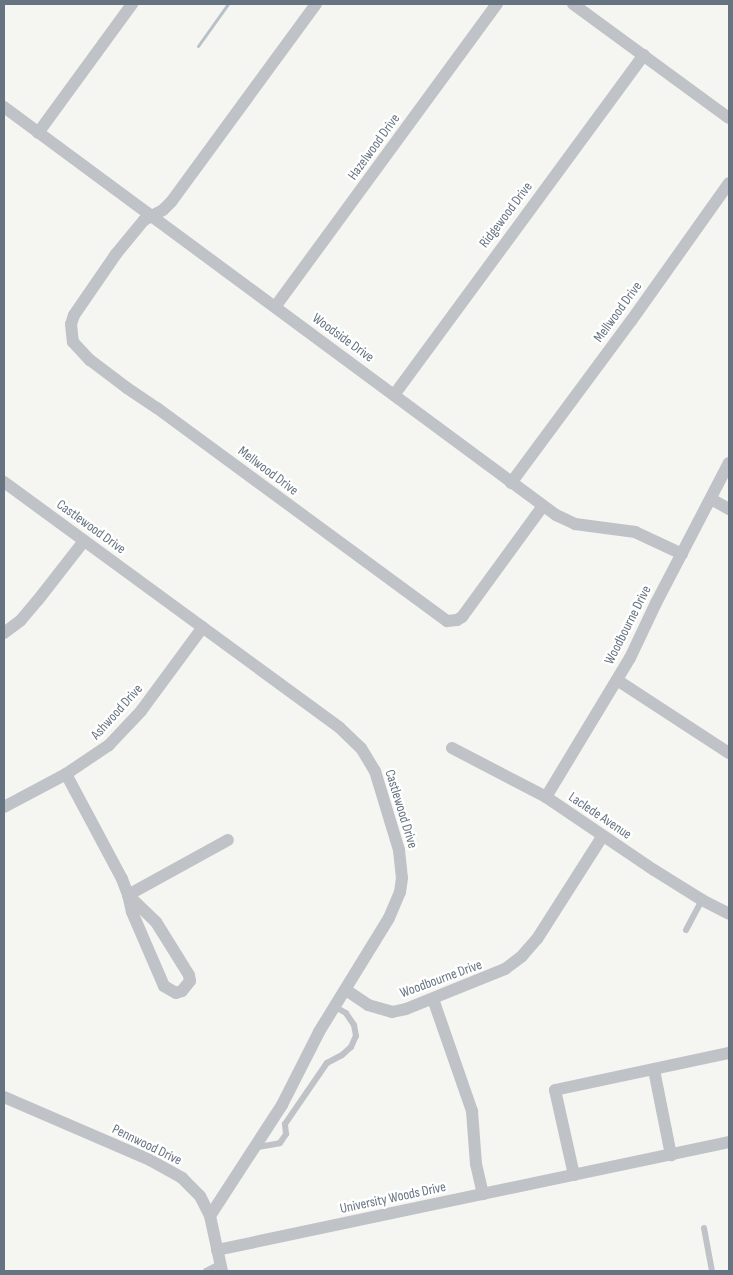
<!DOCTYPE html>
<style>
body{margin:0}
#map{position:relative;width:733px;height:1275px;overflow:hidden;background:#f5f5f2;font-family:"Sofia Sans Condensed",sans-serif}
div>[style]{position:absolute}
[style*='--x']{left:calc(var(--x)*1px);top:calc(var(--y)*1px);width:calc(var(--w)*1px);rotate:calc(var(--a)*1deg)}
.stream>*{height:3px;margin:-1.5px;padding:0 1.5px;transform-origin:1.5px;border-radius:1.5px;background:#b8c1c7}
.lane>*{height:6px;margin:-3px;padding:0 3px;transform-origin:3px;border-radius:3px;background:#bfc2c6}
.street>*{height:12px;margin:-6px;padding:0 6px;transform-origin:6px;border-radius:6px;background:#bfc2c6}
span{translate:-50% -50%;white-space:nowrap;text-align:center;line-height:1.15;-webkit-text-stroke:5px #fff;paint-order:stroke}
.street-label{font-size:14px;color:#667481}
.frame{position:absolute;inset:0;border:5px solid #667481;pointer-events:none}
</style>
<div id="map">
<div class="stream">
<i style="--x:198;--y:46;--w:52;--a:-54.5"></i>
</div>
<div class="lane">
<i style="--x:686;--y:930;--w:34;--a:-62"></i>
<i style="--x:253;--y:1148;--w:27;--a:-10"></i>
<i style="--x:280;--y:1143;--w:11;--a:-56"></i>
<i style="--x:286;--y:1134;--w:10;--a:-96"></i>
<i style="--x:285;--y:1124;--w:74;--a:-55.5"></i>
<i style="--x:327;--y:1063;--w:17;--a:-28"></i>
<i style="--x:342;--y:1055;--w:12;--a:-42"></i>
<i style="--x:351;--y:1047;--w:12;--a:-66"></i>
<i style="--x:356;--y:1036;--w:11;--a:-100"></i>
<i style="--x:354;--y:1025;--w:14;--a:-124"></i>
<i style="--x:346;--y:1013;--w:13;--a:-151"></i>
<i style="--x:704;--y:1228;--w:44;--a:79.5"></i>
<i style="--x:206;--y:1271;--w:16;--a:-27"></i>
</div>
<div class="street">
<i style="--x:316;--y:4;--w:245;--a:126.2"></i>
<i style="--x:171;--y:202;--w:11;--a:135"></i>
<i style="--x:163;--y:210;--w:21;--a:152"></i>
<i style="--x:144;--y:220;--w:44;--a:129.5"></i>
<i style="--x:116;--y:254;--w:74;--a:124.5"></i>
<i style="--x:74;--y:315;--w:9;--a:108"></i>
<i style="--x:71;--y:324;--w:18;--a:84"></i>
<i style="--x:73;--y:342;--w:25;--a:47"></i>
<i style="--x:90;--y:360;--w:46;--a:37.1"></i>
<i style="--x:127;--y:388;--w:36;--a:34"></i>
<i style="--x:157;--y:408;--w:360;--a:36.3"></i>
<i style="--x:447;--y:621;--w:10;--a:-6"></i>
<i style="--x:457;--y:620;--w:6;--a:-31"></i>
<i style="--x:462;--y:617;--w:137;--a:-53.9"></i>
<i style="--x:573;--y:4;--w:193;--a:36.2"></i>
<i style="--x:4;--y:107;--w:686;--a:36.47"></i>
<i style="--x:556;--y:515;--w:21;--a:25"></i>
<i style="--x:575;--y:524;--w:61;--a:7.6"></i>
<i style="--x:635;--y:532;--w:52;--a:25.1"></i>
<i style="--x:38;--y:133;--w:160;--a:-53.9"></i>
<i style="--x:275;--y:307;--w:376;--a:-53.8"></i>
<i style="--x:394;--y:395;--w:422;--a:-53.7"></i>
<i style="--x:4;--y:482;--w:416;--a:36.2"></i>
<i style="--x:340;--y:728;--w:29;--a:44"></i>
<i style="--x:361;--y:748;--w:27;--a:59"></i>
<i style="--x:375;--y:771;--w:83;--a:73.1"></i>
<i style="--x:399;--y:850;--w:28;--a:84"></i>
<i style="--x:402;--y:878;--w:14;--a:98"></i>
<i style="--x:400;--y:892;--w:28;--a:113"></i>
<i style="--x:389;--y:918;--w:134;--a:121.6"></i>
<i style="--x:319;--y:1032;--w:82;--a:116.9"></i>
<i style="--x:282;--y:1105;--w:132;--a:123"></i>
<i style="--x:511;--y:483;--w:202;--a:-53.5"></i>
<i style="--x:631;--y:321;--w:169;--a:-54.6"></i>
<i style="--x:711;--y:499;--w:21;--a:29"></i>
<i style="--x:4;--y:633;--w:21;--a:-37"></i>
<i style="--x:21;--y:620;--w:26;--a:-50"></i>
<i style="--x:38;--y:600;--w:75;--a:-52.1"></i>
<i style="--x:617;--y:680;--w:134;--a:33.1"></i>
<i style="--x:452;--y:748;--w:106;--a:27.5"></i>
<i style="--x:546;--y:797;--w:130;--a:34.1"></i>
<i style="--x:654;--y:870;--w:57;--a:32"></i>
<i style="--x:702;--y:900;--w:30;--a:27"></i>
<i style="--x:66;--y:774;--w:119;--a:61.9"></i>
<i style="--x:122;--y:879;--w:17;--a:69"></i>
<i style="--x:128;--y:895;--w:114;--a:-28.8"></i>
<i style="--x:546;--y:797;--w:162;--a:-58.9"></i>
<i style="--x:630;--y:658;--w:61;--a:-64.7"></i>
<i style="--x:656;--y:603;--w:158;--a:-62.5"></i>
<i style="--x:4;--y:807;--w:70;--a:-28"></i>
<i style="--x:66;--y:774;--w:52;--a:-34"></i>
<i style="--x:109;--y:745;--w:47;--a:-46.7"></i>
<i style="--x:141;--y:711;--w:104;--a:-53.6"></i>
<i style="--x:128;--y:895;--w:39;--a:44"></i>
<i style="--x:156;--y:922;--w:62;--a:58.1"></i>
<i style="--x:189;--y:975;--w:6;--a:81"></i>
<i style="--x:190;--y:981;--w:13;--a:129"></i>
<i style="--x:182;--y:991;--w:6;--a:162"></i>
<i style="--x:176;--y:993;--w:14;--a:-150"></i>
<i style="--x:164;--y:986;--w:81;--a:-113.4"></i>
<i style="--x:132;--y:912;--w:17;--a:-103"></i>
<i style="--x:346;--y:990;--w:27;--a:34"></i>
<i style="--x:368;--y:1005;--w:25;--a:16"></i>
<i style="--x:392;--y:1012;--w:14;--a:-12"></i>
<i style="--x:406;--y:1009;--w:107;--a:-22"></i>
<i style="--x:505;--y:969;--w:21;--a:-37"></i>
<i style="--x:522;--y:956;--w:23;--a:-49"></i>
<i style="--x:537;--y:939;--w:121;--a:-57.5"></i>
<i style="--x:433;--y:999;--w:119;--a:70.8"></i>
<i style="--x:472;--y:1111;--w:53;--a:85.7"></i>
<i style="--x:476;--y:1164;--w:31;--a:77"></i>
<i style="--x:654;--y:1070;--w:87;--a:78.7"></i>
<i style="--x:4;--y:1097;--w:159;--a:23.3"></i>
<i style="--x:150;--y:1160;--w:37;--a:29"></i>
<i style="--x:182;--y:1178;--w:25;--a:45"></i>
<i style="--x:200;--y:1196;--w:22;--a:63"></i>
<i style="--x:210;--y:1216;--w:56;--a:77.7"></i>
<i style="--x:574;--y:1175;--w:87;--a:-102.6"></i>
<i style="--x:555;--y:1090;--w:178;--a:-12"></i>
<i style="--x:217;--y:1250;--w:523;--a:-11.91"></i>
</div>
<div class="street-label">
<span style="left:374px;top:147px;rotate:-54deg">Hazelwood Drive</span>
<span style="left:506px;top:215px;rotate:-53deg">Ridgewood Drive</span>
<span style="left:618px;top:312px;rotate:-54deg">Mellwood Drive</span>
<span style="left:343px;top:338px;rotate:36deg">Woodside Drive</span>
<span style="left:268px;top:471px;rotate:37deg">Mellwood Drive</span>
<span style="left:91px;top:527px;rotate:36deg">Castlewood Drive</span>
<span style="left:628px;top:625px;rotate:-63deg">Woodbourne Drive</span>
<span style="left:117px;top:712px;rotate:-48deg">Ashwood Drive</span>
<span style="left:401px;top:809px;rotate:73deg">Castlewood Drive</span>
<span style="left:600px;top:816px;rotate:34deg">Laclede Avenue</span>
<span style="left:441px;top:979px;rotate:-20deg">Woodbourne Drive</span>
<span style="left:147px;top:1145px;rotate:26deg">Pennwood Drive</span>
<span style="left:393px;top:1198px;rotate:-12deg">University Woods Drive</span>
</div>
<div class="frame"></div>
</div>
